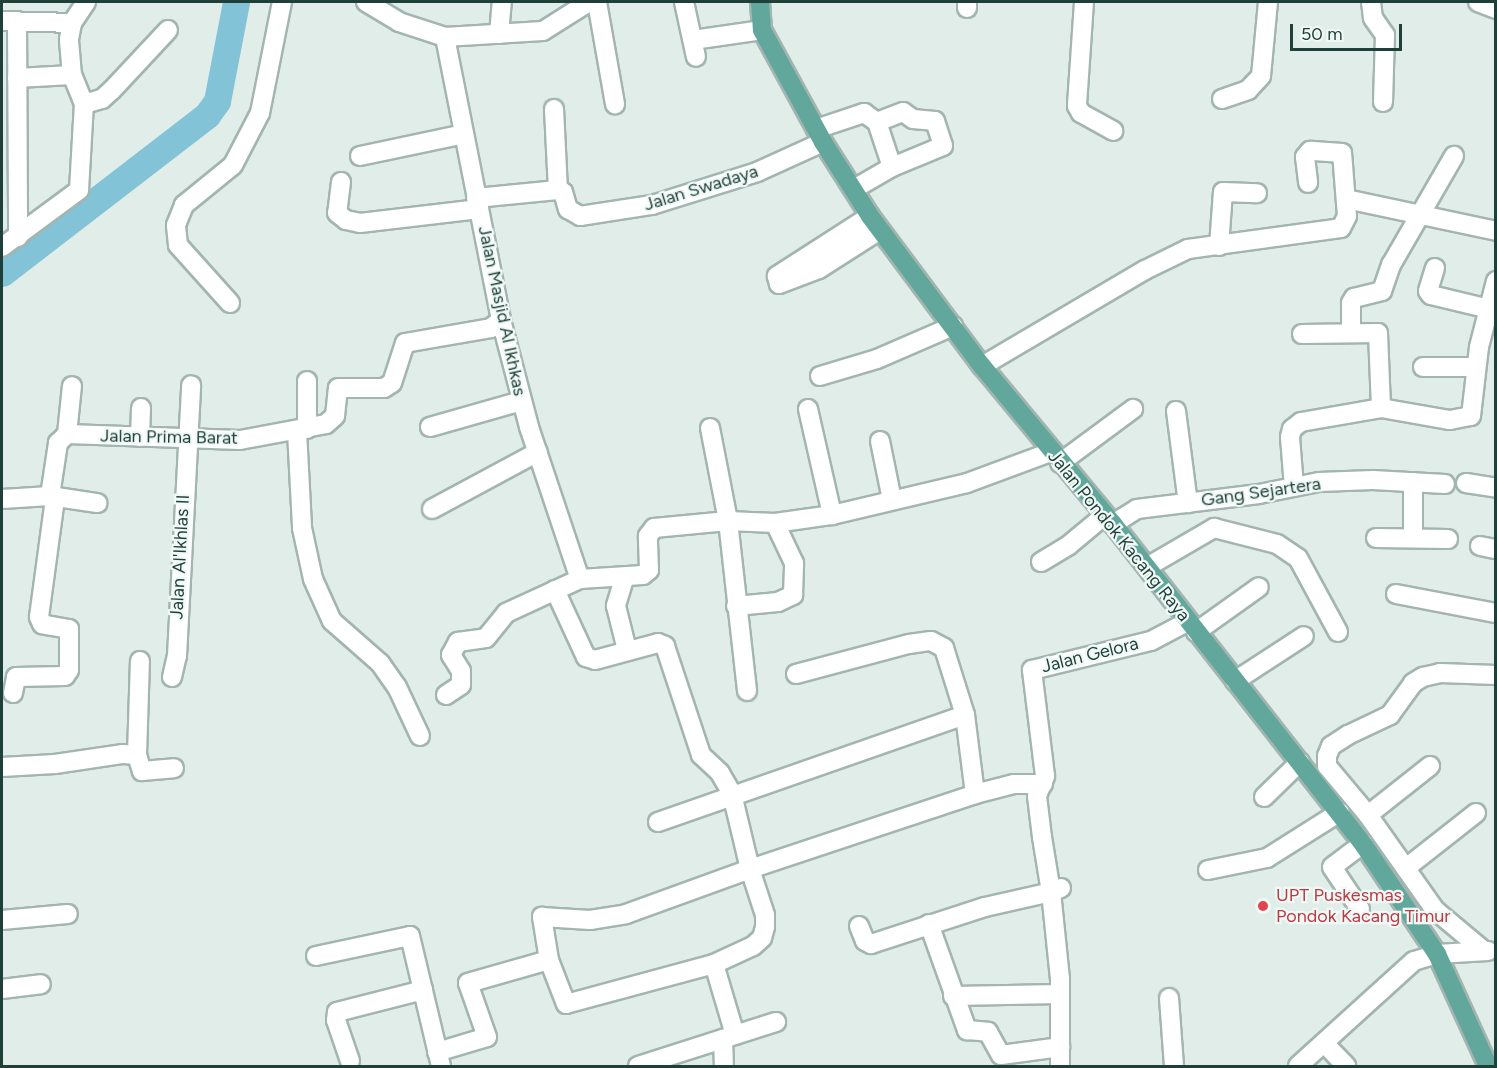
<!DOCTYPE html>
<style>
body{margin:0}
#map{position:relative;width:1497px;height:1068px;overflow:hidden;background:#e1ede8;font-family:Figtree,sans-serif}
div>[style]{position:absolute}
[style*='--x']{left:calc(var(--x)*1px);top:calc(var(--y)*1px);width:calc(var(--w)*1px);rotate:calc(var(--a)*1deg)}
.river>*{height:27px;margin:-13.5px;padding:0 13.5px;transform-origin:13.5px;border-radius:13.5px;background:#83c3d7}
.roads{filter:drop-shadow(2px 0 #a3b5b0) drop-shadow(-2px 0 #a3b5b0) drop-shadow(0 2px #a3b5b0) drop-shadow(0 -2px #a3b5b0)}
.minor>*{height:18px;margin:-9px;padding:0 9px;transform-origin:9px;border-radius:9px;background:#fff}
.major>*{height:18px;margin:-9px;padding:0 9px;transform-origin:9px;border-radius:9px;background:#61a79b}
.dots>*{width:16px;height:16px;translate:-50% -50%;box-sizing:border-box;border:3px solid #f1f9f6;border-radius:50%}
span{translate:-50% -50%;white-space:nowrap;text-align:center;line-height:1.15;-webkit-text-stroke:4.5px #f1f9f6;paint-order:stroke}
.street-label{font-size:18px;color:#1f3f39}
.health-label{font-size:18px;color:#be3a42}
.left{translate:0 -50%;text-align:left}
.frame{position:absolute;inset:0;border:3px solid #1f3f39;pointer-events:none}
.scale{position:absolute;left:1290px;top:24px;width:112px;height:27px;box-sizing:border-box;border:3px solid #1f3f39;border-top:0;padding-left:8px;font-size:18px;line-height:21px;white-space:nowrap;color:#1f3f39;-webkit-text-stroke:4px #f1f9f6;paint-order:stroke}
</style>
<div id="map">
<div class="river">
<i style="--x:2;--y:273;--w:259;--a:-37.6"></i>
<i style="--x:207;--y:115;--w:17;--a:-54"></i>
<i style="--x:217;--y:101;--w:101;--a:-79.1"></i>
</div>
<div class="roads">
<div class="minor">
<i style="--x:366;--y:2;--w:39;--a:31"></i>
<i style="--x:399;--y:22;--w:48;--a:18.1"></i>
<i style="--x:445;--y:37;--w:98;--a:-3.5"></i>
<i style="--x:543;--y:31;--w:54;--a:-32.2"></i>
<i style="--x:597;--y:2;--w:104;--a:80"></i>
<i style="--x:684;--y:2;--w:56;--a:77.7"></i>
<i style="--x:967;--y:2;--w:6;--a:90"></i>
<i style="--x:1084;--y:2;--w:104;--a:93.9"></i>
<i style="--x:1077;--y:106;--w:8;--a:60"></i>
<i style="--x:1081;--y:113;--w:37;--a:29"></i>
<i style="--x:1371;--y:2;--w:16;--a:83"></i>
<i style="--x:1373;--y:18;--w:21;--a:55"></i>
<i style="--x:1385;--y:35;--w:67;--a:91.7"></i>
<i style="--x:1478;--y:2;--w:19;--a:21"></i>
<i style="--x:2;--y:21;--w:70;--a:1.6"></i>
<i style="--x:17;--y:21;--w:216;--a:89.7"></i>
<i style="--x:499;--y:34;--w:32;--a:-85"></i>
<i style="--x:445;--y:37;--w:288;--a:78.8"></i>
<i style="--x:501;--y:320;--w:111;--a:75.3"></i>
<i style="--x:529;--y:427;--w:160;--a:71.5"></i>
<i style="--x:693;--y:40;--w:70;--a:-8.2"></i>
<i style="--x:17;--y:78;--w:55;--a:-3.1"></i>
<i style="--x:1222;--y:99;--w:28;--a:-19"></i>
<i style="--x:1248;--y:90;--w:19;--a:-47"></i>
<i style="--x:1261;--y:76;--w:74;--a:-84.6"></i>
<i style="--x:84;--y:104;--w:19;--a:-16"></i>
<i style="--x:102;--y:99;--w:13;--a:-42"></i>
<i style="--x:112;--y:90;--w:82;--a:-47"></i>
<i style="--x:554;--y:109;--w:81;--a:87.2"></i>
<i style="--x:877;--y:122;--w:28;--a:-21"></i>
<i style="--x:903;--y:112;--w:12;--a:35"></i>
<i style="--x:913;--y:119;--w:22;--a:5"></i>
<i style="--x:935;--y:121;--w:26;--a:72"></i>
<i style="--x:943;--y:146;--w:55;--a:157.6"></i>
<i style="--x:816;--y:129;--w:51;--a:-18.4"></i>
<i style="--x:864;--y:113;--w:16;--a:35"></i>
<i style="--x:877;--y:122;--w:47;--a:71.6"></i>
<i style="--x:892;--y:167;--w:44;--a:149.9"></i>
<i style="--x:360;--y:156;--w:106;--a:-11.9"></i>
<i style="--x:341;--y:182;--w:31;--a:97"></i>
<i style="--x:337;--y:213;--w:11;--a:38"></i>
<i style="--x:346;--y:220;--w:14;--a:12"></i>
<i style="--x:360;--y:223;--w:120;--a:-6.7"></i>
<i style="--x:476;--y:198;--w:82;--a:-5.6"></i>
<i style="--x:558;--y:190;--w:5;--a:22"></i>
<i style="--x:563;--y:192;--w:18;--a:74"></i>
<i style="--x:568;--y:209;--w:14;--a:30"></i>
<i style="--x:580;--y:216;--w:73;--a:-8.7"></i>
<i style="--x:652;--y:205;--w:110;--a:-17.4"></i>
<i style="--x:757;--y:172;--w:72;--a:-24.4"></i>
<i style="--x:1346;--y:199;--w:153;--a:12"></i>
<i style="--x:870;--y:216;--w:111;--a:147.2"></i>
<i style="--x:777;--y:276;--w:8;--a:76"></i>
<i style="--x:779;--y:284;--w:43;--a:-20.6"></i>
<i style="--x:819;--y:269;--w:72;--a:-32.6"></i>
<i style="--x:1219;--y:246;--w:54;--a:-85.8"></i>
<i style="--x:1223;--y:192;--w:34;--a:2"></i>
<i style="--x:2;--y:247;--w:96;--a:-36.5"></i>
<i style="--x:79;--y:190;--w:86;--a:-86.7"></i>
<i style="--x:84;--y:104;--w:31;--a:-112"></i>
<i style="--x:72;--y:75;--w:36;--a:-95"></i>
<i style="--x:69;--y:39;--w:16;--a:-79"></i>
<i style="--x:72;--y:23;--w:25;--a:-56"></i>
<i style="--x:1435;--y:268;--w:24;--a:107"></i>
<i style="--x:1428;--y:291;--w:5;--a:53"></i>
<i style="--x:1431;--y:295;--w:60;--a:13.6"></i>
<i style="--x:230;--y:303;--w:78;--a:-131.9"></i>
<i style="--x:178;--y:245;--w:20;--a:-96"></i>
<i style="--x:176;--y:225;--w:22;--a:-68"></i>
<i style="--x:184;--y:205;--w:63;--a:-39.2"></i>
<i style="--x:233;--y:165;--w:59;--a:-62.6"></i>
<i style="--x:260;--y:113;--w:113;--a:-78.8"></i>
<i style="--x:1351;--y:333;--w:30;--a:-90"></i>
<i style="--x:1351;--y:303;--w:6;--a:-59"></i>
<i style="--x:1354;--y:298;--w:29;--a:-14"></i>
<i style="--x:1382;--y:291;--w:28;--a:-71"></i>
<i style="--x:1391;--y:265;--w:126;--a:-60"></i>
<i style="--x:1302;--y:334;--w:76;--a:-0.8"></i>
<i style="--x:1378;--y:333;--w:75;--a:87.7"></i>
<i style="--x:982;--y:366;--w:189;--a:-30.5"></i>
<i style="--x:1145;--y:270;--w:48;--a:-26"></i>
<i style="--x:1188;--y:249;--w:154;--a:-7.8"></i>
<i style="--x:1341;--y:228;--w:13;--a:-63"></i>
<i style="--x:1347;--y:216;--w:63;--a:-94.5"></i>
<i style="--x:1342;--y:153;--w:32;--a:-176"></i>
<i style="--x:1310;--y:151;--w:8;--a:130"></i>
<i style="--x:1305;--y:157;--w:26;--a:83"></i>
<i style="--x:1423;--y:367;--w:53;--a:0"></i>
<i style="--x:820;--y:376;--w:59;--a:-16.6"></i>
<i style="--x:877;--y:359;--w:83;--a:-23.5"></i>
<i style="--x:307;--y:381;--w:48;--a:90"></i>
<i style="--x:808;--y:409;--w:109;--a:77.2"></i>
<i style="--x:1176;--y:411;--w:93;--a:82.6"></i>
<i style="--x:430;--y:427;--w:95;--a:-15.9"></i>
<i style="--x:710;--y:428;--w:95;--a:79"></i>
<i style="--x:728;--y:521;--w:171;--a:83.6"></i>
<i style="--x:297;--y:431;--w:97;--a:87"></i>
<i style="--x:302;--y:528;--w:52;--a:77.8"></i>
<i style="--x:313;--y:579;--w:46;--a:65.7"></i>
<i style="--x:332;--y:621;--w:64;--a:41.2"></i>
<i style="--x:380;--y:663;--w:29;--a:55"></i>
<i style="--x:397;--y:687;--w:54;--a:64.9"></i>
<i style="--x:67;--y:434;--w:48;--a:-84.1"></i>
<i style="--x:140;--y:437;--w:29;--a:-88"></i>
<i style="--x:880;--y:441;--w:60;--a:78.5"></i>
<i style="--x:1060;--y:463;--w:91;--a:-36.5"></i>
<i style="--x:1413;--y:482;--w:56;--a:90"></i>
<i style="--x:1466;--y:483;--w:30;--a:9"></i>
<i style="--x:1294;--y:487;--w:50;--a:-94.6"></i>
<i style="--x:1290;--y:437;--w:8;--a:-76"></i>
<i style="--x:1292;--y:429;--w:11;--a:-38"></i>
<i style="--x:1301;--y:422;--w:81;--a:-9.9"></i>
<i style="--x:1381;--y:408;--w:70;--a:9.9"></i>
<i style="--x:1450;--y:420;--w:21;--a:-11"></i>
<i style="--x:1471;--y:416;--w:69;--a:-83.4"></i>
<i style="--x:1479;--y:347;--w:68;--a:-75.6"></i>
<i style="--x:50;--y:496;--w:48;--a:8.5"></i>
<i style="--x:2;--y:499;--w:48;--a:-3.6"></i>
<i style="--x:50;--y:496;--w:54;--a:-81.4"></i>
<i style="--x:58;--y:443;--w:13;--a:-45"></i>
<i style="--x:67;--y:434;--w:173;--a:2"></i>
<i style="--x:240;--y:440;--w:87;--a:-10.5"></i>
<i style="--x:326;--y:424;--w:12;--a:-42"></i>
<i style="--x:335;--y:416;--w:28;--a:-84"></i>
<i style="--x:338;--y:388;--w:46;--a:0"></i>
<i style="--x:384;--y:388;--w:9;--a:-32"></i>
<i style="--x:392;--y:383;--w:42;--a:-72"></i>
<i style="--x:405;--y:343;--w:87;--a:-9.9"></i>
<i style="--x:491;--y:328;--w:13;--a:-39"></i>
<i style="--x:432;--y:509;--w:120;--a:-28.3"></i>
<i style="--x:1113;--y:524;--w:28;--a:-32"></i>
<i style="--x:1137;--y:509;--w:123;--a:-7"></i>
<i style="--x:1259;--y:494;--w:61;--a:-11.3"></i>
<i style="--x:1319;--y:482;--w:54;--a:-2.1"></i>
<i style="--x:1373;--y:480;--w:72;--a:3.2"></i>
<i style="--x:1376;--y:538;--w:72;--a:0.8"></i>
<i style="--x:1480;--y:546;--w:16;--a:11"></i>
<i style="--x:1041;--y:562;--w:33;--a:-31"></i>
<i style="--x:1069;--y:545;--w:47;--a:-39.8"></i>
<i style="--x:1147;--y:567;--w:78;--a:-30.2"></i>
<i style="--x:1214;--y:528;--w:65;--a:14.3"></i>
<i style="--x:1277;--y:544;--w:25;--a:34"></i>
<i style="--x:1298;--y:558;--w:84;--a:61.6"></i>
<i style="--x:624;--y:579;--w:28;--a:107"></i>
<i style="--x:616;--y:606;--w:45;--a:76"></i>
<i style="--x:555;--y:590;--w:74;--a:65.2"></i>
<i style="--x:586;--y:657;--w:9;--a:18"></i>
<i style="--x:595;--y:660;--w:65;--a:-15.1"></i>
<i style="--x:658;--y:643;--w:8;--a:23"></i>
<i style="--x:665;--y:646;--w:115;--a:71.7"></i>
<i style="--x:701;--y:755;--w:26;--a:43"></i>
<i style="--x:720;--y:773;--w:24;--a:60"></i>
<i style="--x:732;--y:794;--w:77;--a:76.5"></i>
<i style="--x:750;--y:869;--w:48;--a:71.9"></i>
<i style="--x:765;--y:915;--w:12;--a:90"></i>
<i style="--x:765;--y:927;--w:11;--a:105"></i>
<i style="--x:762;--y:938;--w:12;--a:138"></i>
<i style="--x:753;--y:946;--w:43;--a:155.2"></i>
<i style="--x:714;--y:964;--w:153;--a:164.9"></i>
<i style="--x:566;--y:1004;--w:47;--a:-111.1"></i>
<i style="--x:549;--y:960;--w:44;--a:-99.2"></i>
<i style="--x:542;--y:917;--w:48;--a:3.6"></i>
<i style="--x:590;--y:920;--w:36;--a:-9"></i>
<i style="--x:626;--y:914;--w:132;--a:-19.9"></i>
<i style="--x:750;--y:869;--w:237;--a:-18.4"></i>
<i style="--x:975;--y:794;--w:40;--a:-14.4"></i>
<i style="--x:1014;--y:784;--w:29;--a:0"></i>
<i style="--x:1396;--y:594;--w:102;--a:10.8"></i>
<i style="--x:736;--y:606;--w:42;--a:-5.4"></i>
<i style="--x:778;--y:602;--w:17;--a:-25"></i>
<i style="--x:793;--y:595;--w:32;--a:-88"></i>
<i style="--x:794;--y:563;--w:44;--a:-115.4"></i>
<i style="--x:1196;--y:632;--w:77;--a:-35.5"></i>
<i style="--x:796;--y:674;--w:117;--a:-14.9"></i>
<i style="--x:909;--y:644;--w:22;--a:-8"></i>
<i style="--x:931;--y:641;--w:15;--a:28"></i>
<i style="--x:944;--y:648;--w:70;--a:72.6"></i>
<i style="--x:965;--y:715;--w:80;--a:82.8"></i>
<i style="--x:172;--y:677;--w:22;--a:-77"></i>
<i style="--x:177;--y:656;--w:271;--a:-87"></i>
<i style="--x:1235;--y:681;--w:82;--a:-33.1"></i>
<i style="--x:13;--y:693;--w:16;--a:-79"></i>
<i style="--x:16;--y:677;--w:49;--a:-1.2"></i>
<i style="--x:65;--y:676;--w:7;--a:-56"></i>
<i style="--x:69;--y:670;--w:41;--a:-90"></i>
<i style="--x:69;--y:629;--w:27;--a:-170"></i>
<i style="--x:42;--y:624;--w:8;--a:-113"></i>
<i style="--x:39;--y:617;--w:120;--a:-82.3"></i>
<i style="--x:446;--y:695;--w:18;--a:-34"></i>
<i style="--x:461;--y:685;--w:14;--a:-90"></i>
<i style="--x:461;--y:671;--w:19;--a:-122"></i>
<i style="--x:451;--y:655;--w:15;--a:-62"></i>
<i style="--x:458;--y:642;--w:28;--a:-8"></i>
<i style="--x:486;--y:638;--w:32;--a:-51"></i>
<i style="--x:506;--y:613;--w:81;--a:-24.7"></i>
<i style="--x:580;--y:579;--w:63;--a:-3.6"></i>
<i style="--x:643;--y:575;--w:8;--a:-40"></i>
<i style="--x:649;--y:570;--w:34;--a:-92"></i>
<i style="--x:648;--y:536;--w:10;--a:-53"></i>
<i style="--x:654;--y:528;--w:74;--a:-5.4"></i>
<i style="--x:728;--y:521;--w:47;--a:2.4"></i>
<i style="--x:775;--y:523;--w:58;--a:-8"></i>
<i style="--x:832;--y:515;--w:139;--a:-13.3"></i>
<i style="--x:967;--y:483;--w:90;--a:-20.3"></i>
<i style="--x:137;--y:755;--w:94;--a:-88.2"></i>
<i style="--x:2;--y:767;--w:53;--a:-3.2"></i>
<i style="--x:55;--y:764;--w:69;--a:-8.4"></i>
<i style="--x:123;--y:754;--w:14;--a:4"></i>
<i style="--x:137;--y:755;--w:17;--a:73"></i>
<i style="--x:142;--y:771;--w:32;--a:-5"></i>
<i style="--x:1264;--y:797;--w:50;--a:-44.2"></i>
<i style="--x:1368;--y:815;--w:79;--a:-38.3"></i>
<i style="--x:658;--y:822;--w:325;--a:-19.2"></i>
<i style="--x:1406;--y:868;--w:89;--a:-38.2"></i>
<i style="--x:1208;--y:870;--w:60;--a:-11.5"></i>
<i style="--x:1267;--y:858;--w:86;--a:-32.2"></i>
<i style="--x:1061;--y:888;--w:11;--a:158"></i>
<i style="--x:1051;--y:892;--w:56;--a:-99.3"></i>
<i style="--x:1042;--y:837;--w:41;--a:-97"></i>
<i style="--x:1037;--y:796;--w:22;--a:-68"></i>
<i style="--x:1045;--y:776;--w:107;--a:-97"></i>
<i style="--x:1032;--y:670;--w:122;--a:-13.7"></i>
<i style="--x:1151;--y:641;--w:41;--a:-27.8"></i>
<i style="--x:1360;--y:909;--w:50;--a:-123.7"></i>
<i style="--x:1332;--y:867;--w:39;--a:-37"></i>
<i style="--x:2;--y:920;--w:66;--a:-5.2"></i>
<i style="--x:929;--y:924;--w:113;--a:70.3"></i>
<i style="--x:967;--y:1030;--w:21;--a:5"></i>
<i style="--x:988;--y:1032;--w:26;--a:61"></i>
<i style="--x:1001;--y:1055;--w:60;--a:-7.7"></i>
<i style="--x:859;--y:926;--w:16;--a:68"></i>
<i style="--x:865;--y:941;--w:7;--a:27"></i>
<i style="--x:871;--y:944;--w:120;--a:-18"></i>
<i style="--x:985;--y:907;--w:68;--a:-12.8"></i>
<i style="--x:1051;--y:892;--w:87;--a:84.1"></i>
<i style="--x:1060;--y:979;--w:87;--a:90"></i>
<i style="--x:1484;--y:951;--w:64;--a:-140.1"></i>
<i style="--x:1435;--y:910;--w:116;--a:-125.2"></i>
<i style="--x:1368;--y:815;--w:64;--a:-129.9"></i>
<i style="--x:1327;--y:766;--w:10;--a:-90"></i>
<i style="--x:1327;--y:756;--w:11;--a:-68"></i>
<i style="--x:1331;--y:746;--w:20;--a:-33"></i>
<i style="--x:1348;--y:735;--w:47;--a:-25.5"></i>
<i style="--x:1390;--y:715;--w:39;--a:-54"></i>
<i style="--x:1413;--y:683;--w:12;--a:-31"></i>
<i style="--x:1423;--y:677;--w:17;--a:-13"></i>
<i style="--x:1440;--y:673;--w:56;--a:2"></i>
<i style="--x:316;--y:956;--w:96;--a:-12"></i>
<i style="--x:410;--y:936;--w:134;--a:76.6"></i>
<i style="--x:714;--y:964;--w:74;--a:73.5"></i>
<i style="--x:2;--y:989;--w:39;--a:-7"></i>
<i style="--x:953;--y:996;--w:107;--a:-1.1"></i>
<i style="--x:1169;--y:998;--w:68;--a:85.8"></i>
<i style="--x:723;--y:1039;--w:27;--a:88"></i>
<i style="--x:1324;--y:1043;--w:32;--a:46"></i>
<i style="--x:437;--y:1052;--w:52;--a:-16.7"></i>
<i style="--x:487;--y:1037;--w:57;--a:-109.4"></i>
<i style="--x:468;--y:983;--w:84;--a:-15.9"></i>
<i style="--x:350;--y:1061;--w:43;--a:-108.9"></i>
<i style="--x:336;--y:1020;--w:8;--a:-83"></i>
<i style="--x:337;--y:1012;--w:89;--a:-14.3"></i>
<i style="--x:638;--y:1066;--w:145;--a:-17.7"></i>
<i style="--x:1298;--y:1066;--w:156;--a:-42.2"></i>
<i style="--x:1414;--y:961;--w:24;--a:-17"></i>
<i style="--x:1437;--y:954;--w:51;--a:-3.4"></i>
</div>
<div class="major">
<i style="--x:760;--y:2;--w:28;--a:86"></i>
<i style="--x:762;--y:30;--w:128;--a:61.4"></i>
<i style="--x:823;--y:142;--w:88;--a:57.6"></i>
<i style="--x:870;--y:216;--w:187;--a:53.3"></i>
<i style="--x:982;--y:366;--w:205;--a:50.3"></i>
<i style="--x:1113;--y:524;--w:406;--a:52"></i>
<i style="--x:1363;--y:844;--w:133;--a:56.1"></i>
<i style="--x:1437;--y:954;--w:123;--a:65.5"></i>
</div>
</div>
<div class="dots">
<i style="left:1263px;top:906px;background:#e0444e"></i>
</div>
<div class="street-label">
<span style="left:701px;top:188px;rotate:-17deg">Jalan Swadaya</span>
<span style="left:502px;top:311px;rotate:78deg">Jalan Masjid Al Ikhkas</span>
<span style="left:169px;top:437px;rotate:1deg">Jalan Prima Barat</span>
<span style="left:1261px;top:492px;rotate:-8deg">Gang Sejartera</span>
<span style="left:1119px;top:536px;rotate:51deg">Jalan Pondok Kacang Raya</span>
<span style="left:180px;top:557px;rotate:-87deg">Jalan Al'Ikhlas II</span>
<span style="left:1090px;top:655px;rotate:-14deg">Jalan Gelora</span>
</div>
<div class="health-label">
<span class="left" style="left:1276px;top:906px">UPT Puskesmas<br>Pondok Kacang Timur</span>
</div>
<div class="frame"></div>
<div class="scale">50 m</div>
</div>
